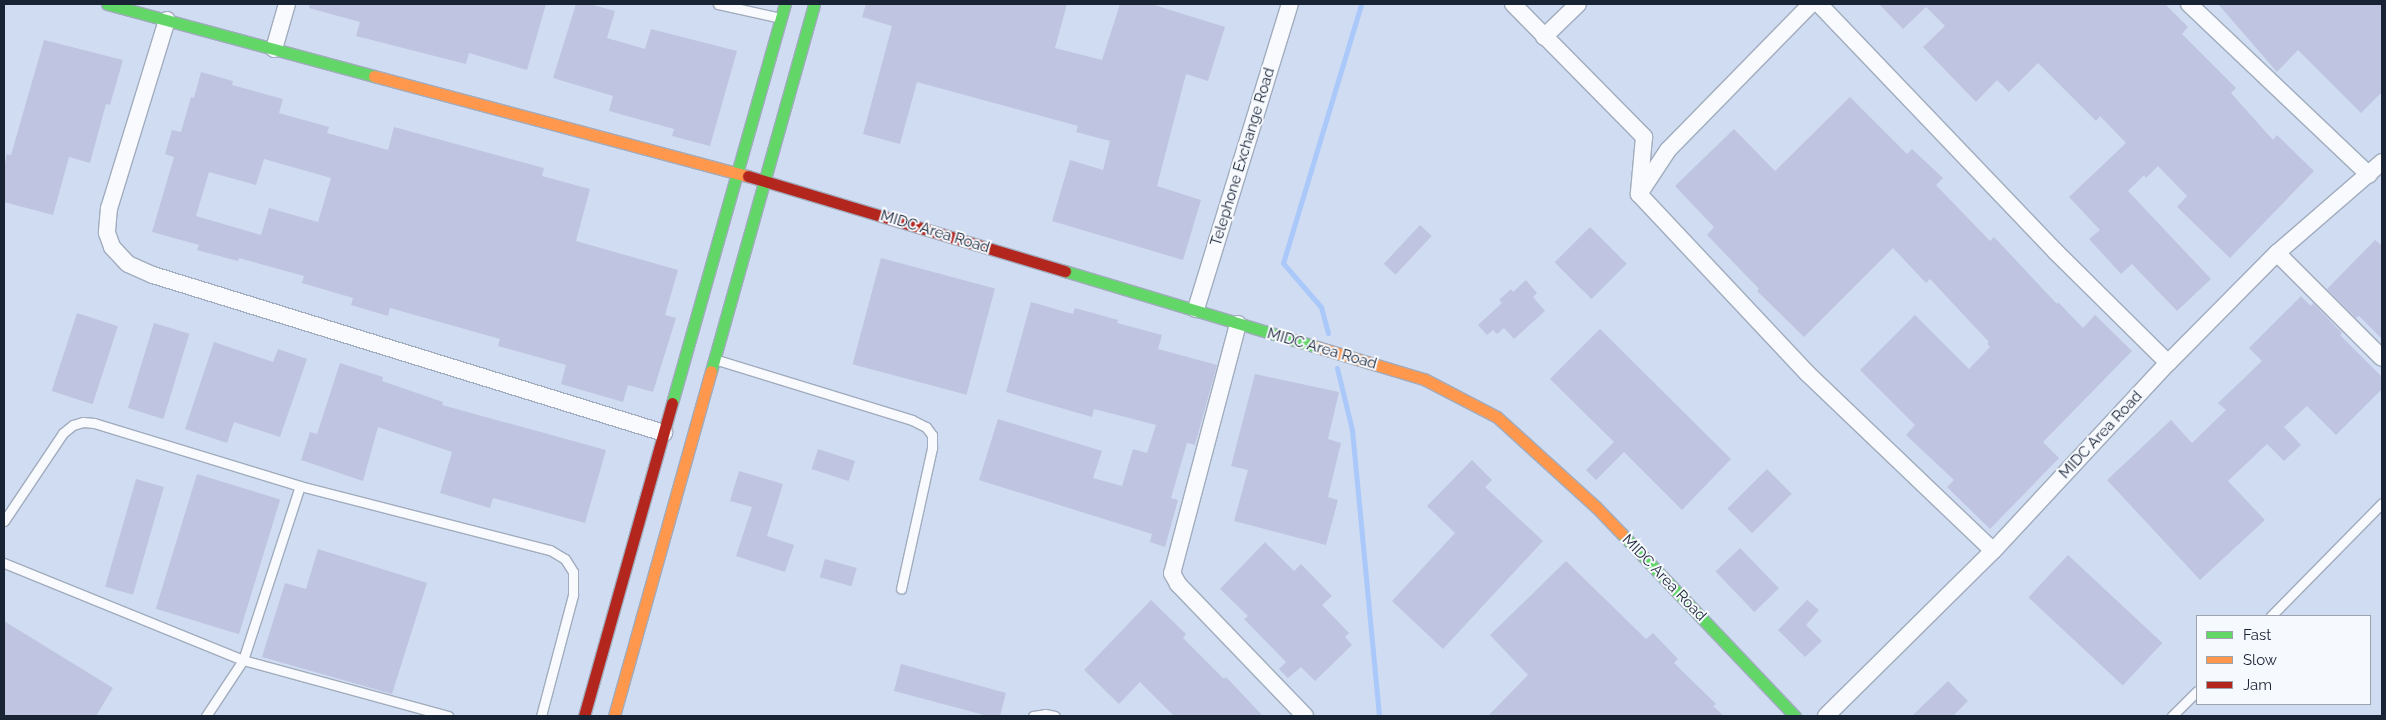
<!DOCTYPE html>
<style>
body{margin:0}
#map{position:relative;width:2386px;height:720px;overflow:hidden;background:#d0dcf1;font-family:Raleway,sans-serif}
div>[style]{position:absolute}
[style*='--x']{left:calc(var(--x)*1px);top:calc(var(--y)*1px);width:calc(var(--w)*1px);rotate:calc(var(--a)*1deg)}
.stream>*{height:5px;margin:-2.5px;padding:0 2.5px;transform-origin:2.5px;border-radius:2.5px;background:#aac8fa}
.building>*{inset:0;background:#bfc5e0;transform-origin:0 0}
.roads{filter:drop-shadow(1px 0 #a1acbe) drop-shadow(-1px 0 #a1acbe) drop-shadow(0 1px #a1acbe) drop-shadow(0 -1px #a1acbe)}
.lane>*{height:9px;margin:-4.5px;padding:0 4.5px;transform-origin:4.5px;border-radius:4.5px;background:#f8fafd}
.street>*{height:16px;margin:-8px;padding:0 8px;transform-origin:8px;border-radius:8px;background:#f8fafd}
.fast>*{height:11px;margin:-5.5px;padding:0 5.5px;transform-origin:5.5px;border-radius:5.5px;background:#63d668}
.slow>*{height:11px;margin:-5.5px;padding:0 5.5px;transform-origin:5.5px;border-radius:5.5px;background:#ff974d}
.jam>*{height:11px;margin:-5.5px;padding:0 5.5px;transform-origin:5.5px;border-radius:5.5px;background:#b3261e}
span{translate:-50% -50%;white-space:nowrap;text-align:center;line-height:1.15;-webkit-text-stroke:4px #f6f9fe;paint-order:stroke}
.street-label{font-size:15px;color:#182334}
.frame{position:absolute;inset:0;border:5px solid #182334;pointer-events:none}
.legend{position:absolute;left:2196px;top:615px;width:175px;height:90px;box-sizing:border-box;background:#f6f9fe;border:1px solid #9da3ad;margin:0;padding:6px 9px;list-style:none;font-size:15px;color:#182334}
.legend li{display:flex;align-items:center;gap:10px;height:25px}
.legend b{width:25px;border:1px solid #9da3ad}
</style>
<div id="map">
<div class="stream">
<i style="--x:1328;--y:333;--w:27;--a:-105"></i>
<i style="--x:1321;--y:307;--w:58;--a:-130.8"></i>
<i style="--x:1283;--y:263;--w:270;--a:-73.2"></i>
<i style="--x:1337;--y:368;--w:64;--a:76.4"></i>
<i style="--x:1352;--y:430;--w:287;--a:84.6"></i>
</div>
<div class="building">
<i style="clip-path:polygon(310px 4px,546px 4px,527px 70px,469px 53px,466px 64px,356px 36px,360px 22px,309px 8px)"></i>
<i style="clip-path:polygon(576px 4px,589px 4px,615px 11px,607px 38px,645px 49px,651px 29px,737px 51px,710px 146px,672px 136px,674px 129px,609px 111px,613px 96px,553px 78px)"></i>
<i style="clip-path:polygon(866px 4px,1067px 4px,1055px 48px,1102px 60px,1120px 4px,1151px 4px,1225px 27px,1208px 81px,1186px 74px,1157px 186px,1201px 200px,1183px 260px,1052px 221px,1070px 160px,1103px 170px,1110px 141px,1076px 132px,1078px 126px,917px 82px,900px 144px,863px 134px,892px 26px,862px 17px)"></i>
<i style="clip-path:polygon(1879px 4px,2165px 4px,2188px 27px,2182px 34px,2236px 88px,2231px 93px,2273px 140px,2277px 135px,2314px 171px,2230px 258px,2177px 207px,2187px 196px,2158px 166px,2146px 178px,2144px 175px,2128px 191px,2211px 279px,2177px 311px,2132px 264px,2121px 274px,2089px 239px,2100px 230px,2069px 197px,2126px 143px,2100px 116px,2096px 121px,2038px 63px,2009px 92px,1997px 80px,1976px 102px,1923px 47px,1945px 26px,1926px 7px,1903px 29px)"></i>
<i style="clip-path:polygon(2218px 4px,2382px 4px,2382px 92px,2361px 113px,2298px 50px,2277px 72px)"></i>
<i style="clip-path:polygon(44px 40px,123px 60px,110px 105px,106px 104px,90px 163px,69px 157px,53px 215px,4px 202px,4px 168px,7px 154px,11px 155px)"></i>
<i style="clip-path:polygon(evenodd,201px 72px,233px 81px,232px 85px,283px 99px,279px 113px,329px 127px,327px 133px,388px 150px,394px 127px,544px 168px,542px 176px,590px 189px,576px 241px,678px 270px,665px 315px,676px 318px,653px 392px,628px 385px,623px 402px,561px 384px,566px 365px,498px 346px,500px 339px,390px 308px,388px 316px,351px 305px,353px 298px,302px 283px,304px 276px,239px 258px,238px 261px,197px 250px,199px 245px,152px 232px,174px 157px,165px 154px,172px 130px,181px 132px,191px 97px,194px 98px,201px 72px,264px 159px,331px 178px,318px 222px,269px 208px,261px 235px,196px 216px,209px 172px,256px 185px,264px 159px)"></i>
<i style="clip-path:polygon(1850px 97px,1907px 154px,1912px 149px,1943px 178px,1936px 185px,1990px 241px,1994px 237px,2057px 304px,2058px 302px,2083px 328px,2095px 315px,2132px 351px,2043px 442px,2059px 458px,1990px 529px,1947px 487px,1954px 480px,1906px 435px,1915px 425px,1860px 370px,1915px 315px,1969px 369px,1990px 347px,1987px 343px,1989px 342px,1930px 279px,1926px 283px,1893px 248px,1804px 337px,1757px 291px,1759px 289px,1707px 235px,1714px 227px,1675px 186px,1734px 129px,1775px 171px)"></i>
<i style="left:1420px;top:225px;width:16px;height:53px;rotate:43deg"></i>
<i style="left:1590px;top:227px;width:52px;height:50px;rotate:45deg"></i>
<i style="clip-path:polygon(2375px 240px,2382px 246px,2382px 339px,2359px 316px,2356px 318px,2327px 289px)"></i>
<i style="left:881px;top:258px;width:118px;height:110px;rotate:15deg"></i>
<i style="clip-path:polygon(1526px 280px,1537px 293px,1533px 297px,1545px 311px,1514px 339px,1504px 328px,1497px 334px,1493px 330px,1487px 335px,1478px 325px,1502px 303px,1499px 300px,1511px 289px,1513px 292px)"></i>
<i style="clip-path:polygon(2301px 296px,2311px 306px,2313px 303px,2342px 333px,2340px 335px,2382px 377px,2382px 389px,2336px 435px,2307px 406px,2284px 427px,2301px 445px,2284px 461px,2267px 444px,2228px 481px,2265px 520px,2200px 580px,2107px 480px,2171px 420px,2192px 443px,2226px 410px,2218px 403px,2262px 361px,2249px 348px)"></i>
<i style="clip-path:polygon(1031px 302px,1073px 314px,1075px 308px,1118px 320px,1117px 323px,1162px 335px,1158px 349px,1217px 365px,1195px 445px,1187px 443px,1171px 498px,1178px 500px,1165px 547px,1150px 542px,1152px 534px,979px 480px,998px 419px,1102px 451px,1093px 478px,1122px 486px,1133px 449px,1147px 453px,1156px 425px,1094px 409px,1092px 417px,1006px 392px)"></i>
<i style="left:77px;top:313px;width:43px;height:82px;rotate:18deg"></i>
<i style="left:154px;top:323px;width:37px;height:89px;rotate:17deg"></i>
<i style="clip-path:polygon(1600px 329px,1731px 459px,1682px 510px,1624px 452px,1596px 480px,1586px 470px,1614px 442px,1550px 379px)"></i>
<i style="clip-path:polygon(214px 342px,273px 362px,278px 349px,307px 359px,280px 437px,234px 422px,227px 443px,185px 429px)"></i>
<i style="clip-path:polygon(340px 363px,383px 377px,382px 381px,443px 402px,442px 405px,606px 450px,585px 523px,493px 498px,490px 508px,440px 493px,452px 452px,378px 427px,363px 481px,301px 460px,310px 432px,317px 434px)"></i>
<i style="clip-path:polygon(1255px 374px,1339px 392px,1328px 439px,1341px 443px,1328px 497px,1338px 500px,1326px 545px,1234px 521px,1248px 470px,1231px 466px)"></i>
<i style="left:818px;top:449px;width:39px;height:21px;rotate:18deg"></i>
<i style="clip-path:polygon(1472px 460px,1492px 480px,1485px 487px,1543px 541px,1443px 649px,1392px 601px,1455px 533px,1427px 506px)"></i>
<i style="left:1767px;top:469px;width:35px;height:56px;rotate:45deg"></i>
<i style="clip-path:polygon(739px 471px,783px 484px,767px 536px,794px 545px,785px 572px,736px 556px,752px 507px,730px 501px)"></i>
<i style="left:197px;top:474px;width:87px;height:141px;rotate:17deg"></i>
<i style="left:136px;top:479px;width:29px;height:112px;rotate:16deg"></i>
<i style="clip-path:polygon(1265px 542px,1294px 571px,1301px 564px,1332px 596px,1322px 605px,1349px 633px,1345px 637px,1352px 645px,1315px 681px,1301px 667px,1288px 678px,1279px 669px,1286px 662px,1244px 619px,1248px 616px,1220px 589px)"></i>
<i style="left:1740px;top:548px;width:56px;height:34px;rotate:46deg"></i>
<i style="clip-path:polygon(318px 549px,427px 583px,392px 694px,262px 657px,285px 583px,306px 589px)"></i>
<i style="left:2068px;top:555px;width:129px;height:58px;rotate:43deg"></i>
<i style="left:825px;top:559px;width:33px;height:19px;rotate:16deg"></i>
<i style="clip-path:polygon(1566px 561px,1646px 639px,1653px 633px,1678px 659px,1674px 663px,1716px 704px,1713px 706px,1724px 716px,1488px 716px,1528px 675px,1490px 635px)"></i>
<i style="clip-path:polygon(1151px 600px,1186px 634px,1183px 638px,1224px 679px,1226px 677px,1263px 716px,1174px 716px,1140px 682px,1119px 704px,1084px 670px)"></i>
<i style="clip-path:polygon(1807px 600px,1819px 610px,1806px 625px,1822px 641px,1805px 657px,1778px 630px)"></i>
<i style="clip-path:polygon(4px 621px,113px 688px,96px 716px,4px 716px)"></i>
<i style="clip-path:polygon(901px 664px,1006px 693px,1000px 716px,988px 716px,894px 691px)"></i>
<i style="clip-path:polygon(1948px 681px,1968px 701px,1953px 716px,1912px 716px)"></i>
</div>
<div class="roads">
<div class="lane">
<i style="--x:718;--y:4;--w:65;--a:12.5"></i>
<i style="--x:714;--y:359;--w:207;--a:17.1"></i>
<i style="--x:912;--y:420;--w:16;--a:27"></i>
<i style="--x:926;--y:427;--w:10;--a:53"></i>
<i style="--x:932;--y:435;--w:13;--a:90"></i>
<i style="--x:932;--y:448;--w:144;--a:102.4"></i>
<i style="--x:4;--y:521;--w:106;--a:-56.2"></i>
<i style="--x:63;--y:433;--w:13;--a:-39"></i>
<i style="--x:73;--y:425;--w:10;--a:-17"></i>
<i style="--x:83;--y:422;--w:11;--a:5"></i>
<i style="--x:94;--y:423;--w:215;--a:17"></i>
<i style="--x:300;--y:486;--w:258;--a:14.4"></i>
<i style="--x:550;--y:550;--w:17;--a:31"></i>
<i style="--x:565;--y:559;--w:15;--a:58"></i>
<i style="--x:573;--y:572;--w:23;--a:90"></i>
<i style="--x:573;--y:595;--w:125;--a:104.8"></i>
<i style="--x:4;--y:563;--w:258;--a:22.1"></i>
<i style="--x:243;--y:660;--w:213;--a:15.3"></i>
<i style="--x:2271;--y:616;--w:158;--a:-45.5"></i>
<i style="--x:206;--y:716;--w:67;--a:-56.5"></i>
<i style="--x:243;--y:660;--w:183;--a:-71.9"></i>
<i style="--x:1033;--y:716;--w:12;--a:-9"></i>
<i style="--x:1045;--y:714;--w:10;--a:11"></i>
<i style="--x:2172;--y:716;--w:35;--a:-45"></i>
</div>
<div class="street">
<i style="--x:1513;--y:4;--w:187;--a:45.4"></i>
<i style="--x:1644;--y:137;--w:55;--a:95.2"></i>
<i style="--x:1811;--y:4;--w:204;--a:134.4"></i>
<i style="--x:1668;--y:150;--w:53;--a:123.4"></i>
<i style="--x:1639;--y:194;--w:245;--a:46.8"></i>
<i style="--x:1807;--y:373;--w:257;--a:43.7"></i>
<i style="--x:1819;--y:4;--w:342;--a:46.3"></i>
<i style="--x:2055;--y:251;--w:159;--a:44.7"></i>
<i style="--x:2189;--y:4;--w:248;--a:43.5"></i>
<i style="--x:167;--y:20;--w:197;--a:107.1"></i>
<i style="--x:109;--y:208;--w:25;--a:95"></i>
<i style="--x:107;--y:233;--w:15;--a:70"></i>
<i style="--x:112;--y:247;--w:23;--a:47"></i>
<i style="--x:128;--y:264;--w:27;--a:24"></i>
<i style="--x:153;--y:275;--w:535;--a:17.18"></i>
<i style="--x:1544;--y:37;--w:47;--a:-44.1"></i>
<i style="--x:274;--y:49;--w:47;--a:-73.9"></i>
<i style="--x:2277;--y:253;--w:148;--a:45"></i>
<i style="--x:1196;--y:309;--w:319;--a:-72.9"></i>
<i style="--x:1238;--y:324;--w:258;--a:104.8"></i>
<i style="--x:1172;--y:573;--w:13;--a:61"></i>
<i style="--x:1178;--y:584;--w:183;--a:46.1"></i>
<i style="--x:1826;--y:716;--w:235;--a:-44.7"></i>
<i style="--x:1993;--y:551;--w:257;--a:-47.1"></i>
<i style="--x:2168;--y:363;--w:155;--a:-45.3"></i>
<i style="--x:2277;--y:253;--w:139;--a:-40.9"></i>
</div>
<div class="fast">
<i style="--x:107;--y:4;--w:277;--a:15.1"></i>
<i style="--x:1065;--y:271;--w:263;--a:16.8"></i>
<i style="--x:711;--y:371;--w:381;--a:-74.3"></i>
<i style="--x:672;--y:403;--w:415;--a:-74.2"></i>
<i style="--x:1622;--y:534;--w:251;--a:46.5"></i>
</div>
<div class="slow">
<i style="--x:374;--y:76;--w:387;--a:15"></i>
<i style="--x:1317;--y:347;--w:112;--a:16.7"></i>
<i style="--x:1424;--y:379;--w:82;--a:27.5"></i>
<i style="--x:1497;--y:417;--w:134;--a:42.3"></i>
<i style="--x:1596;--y:507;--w:37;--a:46"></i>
<i style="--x:614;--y:716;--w:358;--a:-74.3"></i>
</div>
<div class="jam">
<i style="--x:748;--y:176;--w:331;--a:16.7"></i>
<i style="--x:584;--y:716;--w:325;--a:-74.3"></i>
</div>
</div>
<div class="street-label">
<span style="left:1243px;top:157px;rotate:-73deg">Telephone Exchange Road</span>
<span style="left:935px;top:232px;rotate:17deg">MIDC Area Road</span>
<span style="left:1322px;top:349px;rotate:16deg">MIDC Area Road</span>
<span style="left:2101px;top:435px;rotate:-47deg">MIDC Area Road</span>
<span style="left:1664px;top:578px;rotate:46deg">MIDC Area Road</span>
</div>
<div class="frame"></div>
<ul class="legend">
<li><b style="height:6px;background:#63d668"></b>Fast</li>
<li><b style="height:6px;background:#ff974d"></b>Slow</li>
<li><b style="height:6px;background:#b3261e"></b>Jam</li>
</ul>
</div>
